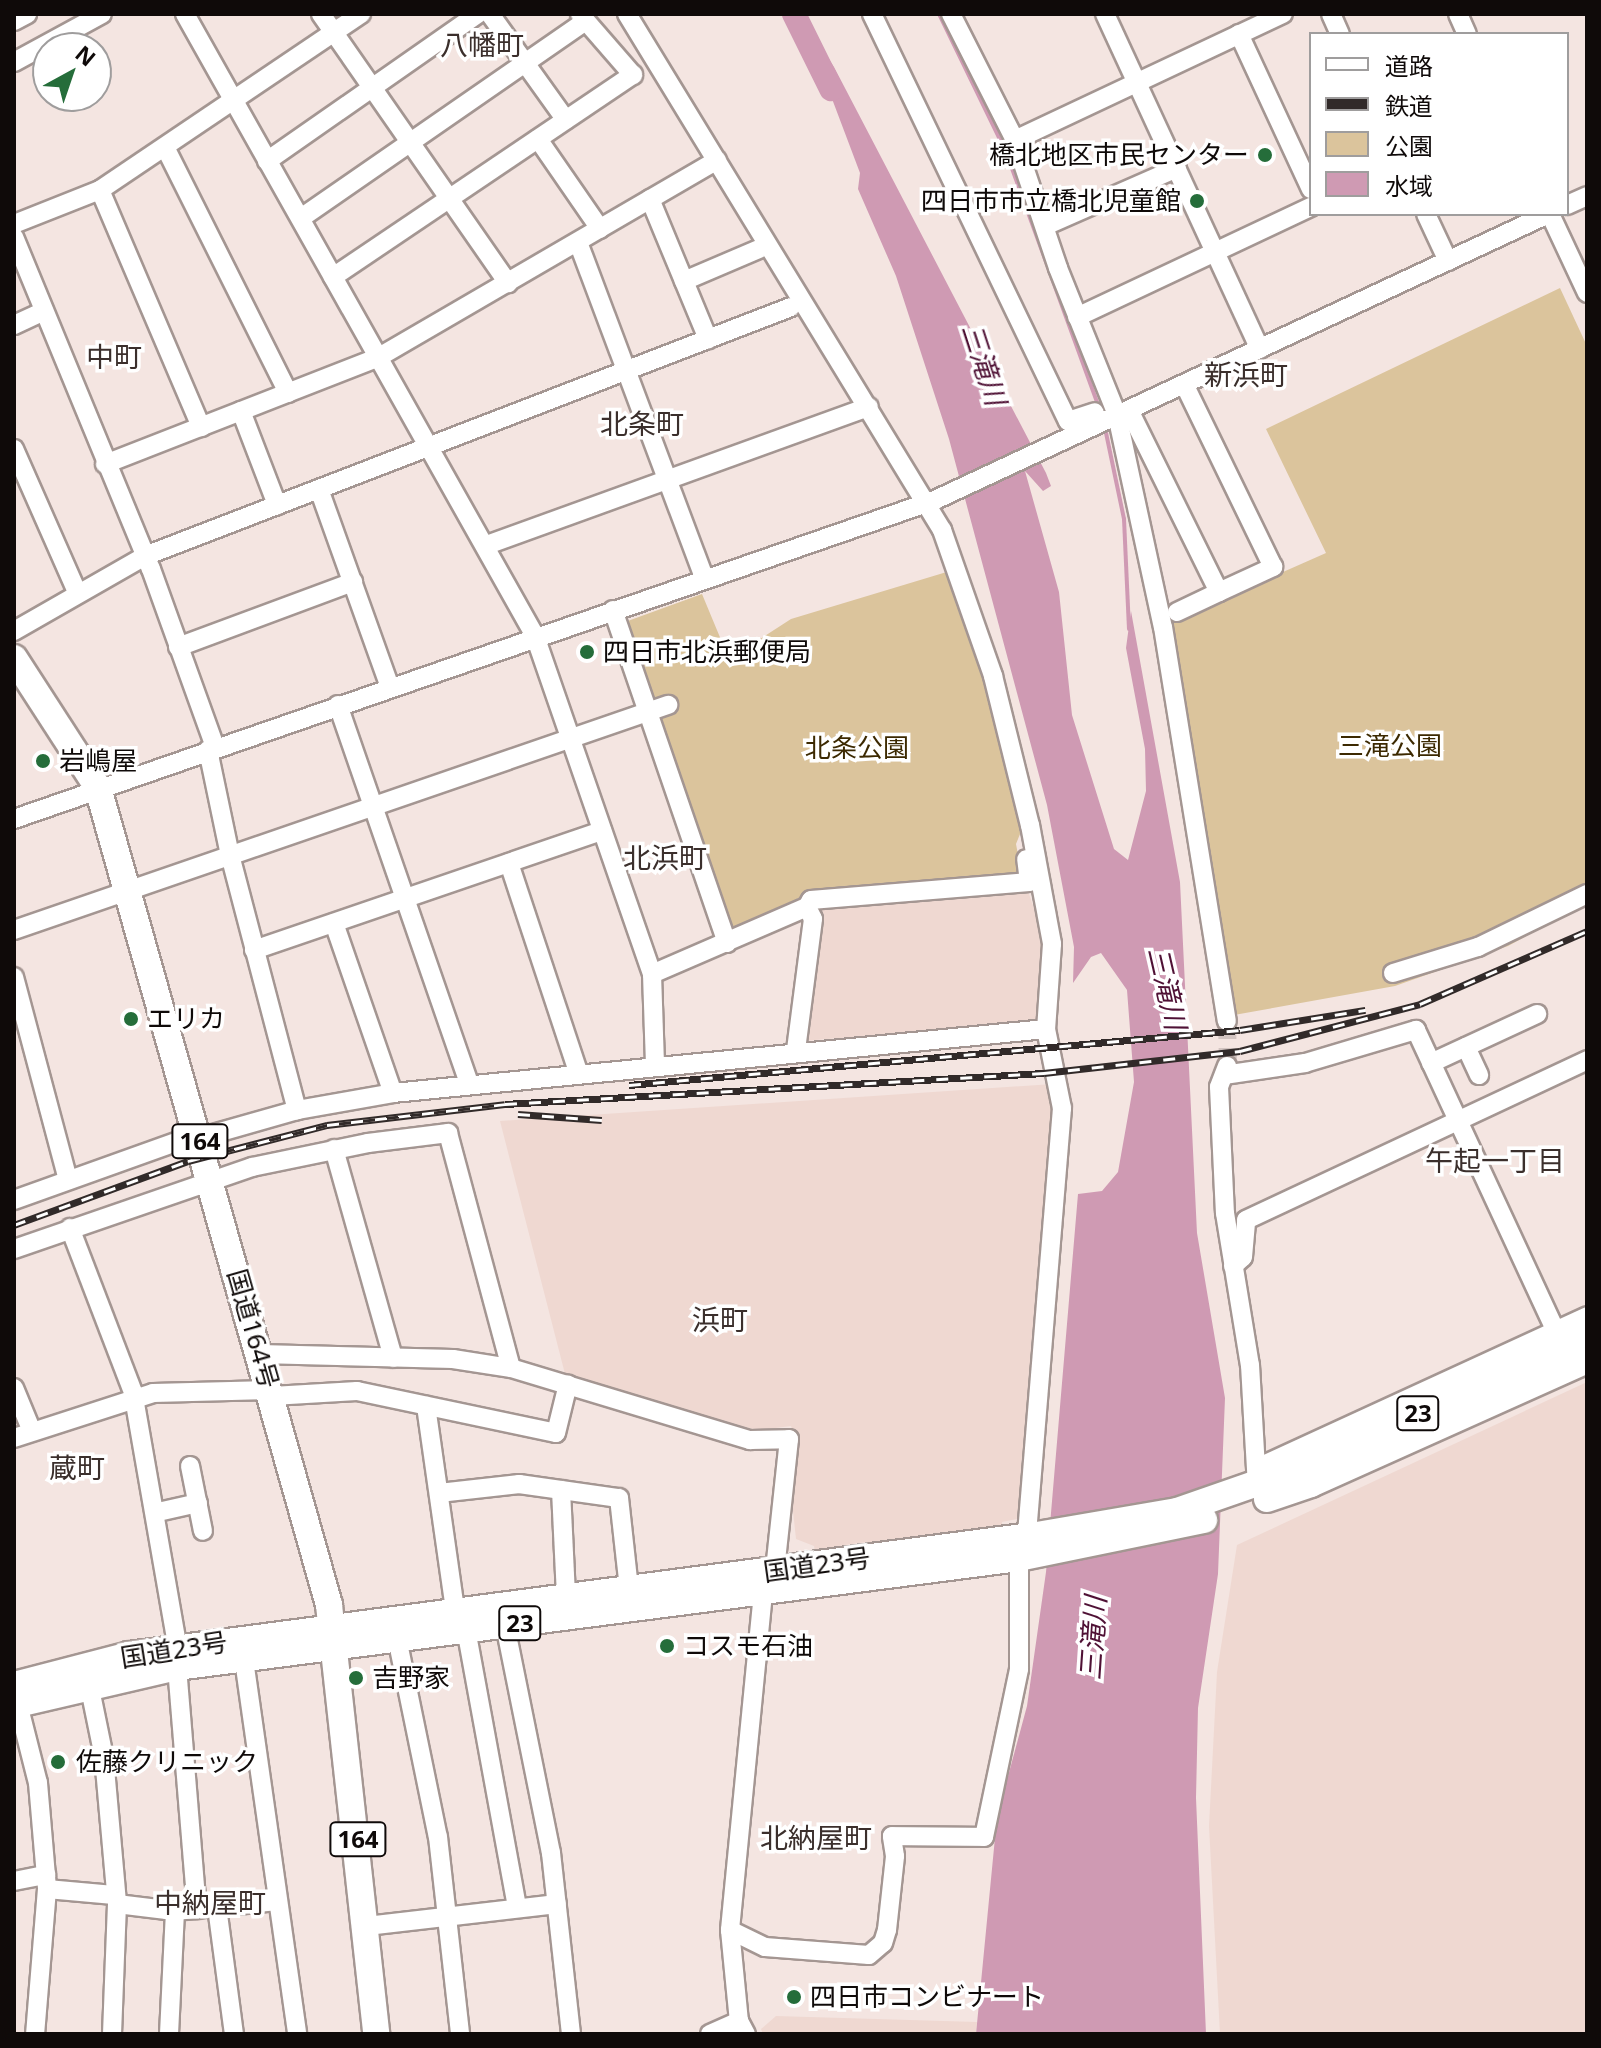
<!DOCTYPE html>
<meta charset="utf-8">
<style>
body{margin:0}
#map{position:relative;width:1601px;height:2048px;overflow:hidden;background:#f4e5e1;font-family:"Noto Sans","Noto Sans JP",sans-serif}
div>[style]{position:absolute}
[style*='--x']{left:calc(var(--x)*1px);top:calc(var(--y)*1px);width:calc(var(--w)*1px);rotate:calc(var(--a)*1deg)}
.built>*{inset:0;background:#efd8d1}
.green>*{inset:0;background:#dbc49c}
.water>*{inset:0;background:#cf9ab3}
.stream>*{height:4px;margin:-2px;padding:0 2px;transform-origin:2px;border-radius:2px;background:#cf9ab3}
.river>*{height:24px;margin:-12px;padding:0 12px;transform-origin:12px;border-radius:12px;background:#cf9ab3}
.minor-tunnel>*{height:18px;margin-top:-9px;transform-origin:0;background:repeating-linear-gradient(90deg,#d2c4c1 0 18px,transparent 0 27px)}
.roads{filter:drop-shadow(2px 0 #a49692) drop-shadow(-2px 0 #a49692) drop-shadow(0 2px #a49692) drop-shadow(0 -2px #a49692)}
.minor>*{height:18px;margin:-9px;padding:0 9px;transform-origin:9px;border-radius:9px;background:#fff}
.highway>*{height:26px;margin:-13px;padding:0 13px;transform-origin:13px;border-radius:13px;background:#fff}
.rail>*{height:7px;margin-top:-3.5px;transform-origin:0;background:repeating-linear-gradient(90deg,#fff 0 12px,#312a29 0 24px);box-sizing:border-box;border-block:2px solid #312a29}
.dots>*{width:22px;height:22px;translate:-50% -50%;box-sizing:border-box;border:4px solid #fff;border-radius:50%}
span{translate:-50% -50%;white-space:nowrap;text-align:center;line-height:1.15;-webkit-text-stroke:7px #fff;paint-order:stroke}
.shield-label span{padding:2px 6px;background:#fff;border:2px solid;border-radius:6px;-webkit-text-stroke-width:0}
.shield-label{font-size:24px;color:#0f0a09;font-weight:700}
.poi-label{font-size:26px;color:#0f0a09}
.right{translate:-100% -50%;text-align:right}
.left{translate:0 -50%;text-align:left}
.park-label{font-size:26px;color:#3c2901}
.street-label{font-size:26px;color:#0f0a09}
.neighbourhood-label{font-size:28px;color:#3b2f2c}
.water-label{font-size:28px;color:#4f1135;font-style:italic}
.frame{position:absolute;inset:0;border:16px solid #0f0a09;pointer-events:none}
.legend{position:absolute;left:1309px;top:32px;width:260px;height:184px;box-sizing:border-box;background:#fff;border:2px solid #9f9d9d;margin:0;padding:10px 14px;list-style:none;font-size:24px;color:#0f0a09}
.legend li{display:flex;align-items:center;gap:16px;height:40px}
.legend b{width:40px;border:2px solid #9f9d9d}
.north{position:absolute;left:32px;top:32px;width:80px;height:80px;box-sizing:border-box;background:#fff;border:2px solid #9f9d9d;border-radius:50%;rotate:40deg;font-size:22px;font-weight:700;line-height:32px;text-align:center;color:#0f0a09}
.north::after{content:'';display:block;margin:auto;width:28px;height:36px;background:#256d3a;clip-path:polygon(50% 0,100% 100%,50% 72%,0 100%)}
</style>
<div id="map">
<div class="built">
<i style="clip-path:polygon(1027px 888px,1048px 950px,1042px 1022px,802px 1041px,818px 905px)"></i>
<i style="clip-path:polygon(1053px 1084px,1059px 1107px,1022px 1518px,1002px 1522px,1002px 1527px,815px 1552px,814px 1546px,796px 1539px,791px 1492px,797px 1445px,791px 1426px,759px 1430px,692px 1416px,565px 1374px,500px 1121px)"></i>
<i style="clip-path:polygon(1587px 1382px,1587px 2034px,1220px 2034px,1209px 1826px,1217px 1672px,1237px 1545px)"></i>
<i style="clip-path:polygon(776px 2016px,977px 2022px,976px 2034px,763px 2034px,761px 2029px)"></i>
</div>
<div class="green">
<i style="clip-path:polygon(1560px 288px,1587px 346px,1587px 903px,1508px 946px,1395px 986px,1234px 1015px,1168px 623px,1326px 553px,1266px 429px)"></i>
<i style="clip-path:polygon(950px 571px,986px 673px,1024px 824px,1016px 844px,1022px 876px,798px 898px,789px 910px,732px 935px,625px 622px,702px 594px,729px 659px,791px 619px)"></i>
</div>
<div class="water">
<i style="clip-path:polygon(800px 14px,834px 67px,1046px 473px,1051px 486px,1043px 491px,1025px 471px,1059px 592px,1072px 715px,1114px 849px,1128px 860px,1146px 791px,1145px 749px,1126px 648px,1131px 611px,1180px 882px,1197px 1233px,1225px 1398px,1218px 1574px,1198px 1708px,1196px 1798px,1206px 2034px,976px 2034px,997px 1817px,1027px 1706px,1046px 1572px,1078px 1194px,1102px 1191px,1118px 1172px,1134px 1082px,1127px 990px,1101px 953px,1091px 957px,1073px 983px,1074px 947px,1047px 805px,949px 439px,896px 276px,858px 189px,860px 173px)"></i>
</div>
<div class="stream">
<i style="--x:939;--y:14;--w:153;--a:64.1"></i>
<i style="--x:1006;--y:152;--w:272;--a:70"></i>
<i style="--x:1105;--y:428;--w:93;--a:78.2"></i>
<i style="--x:1124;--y:519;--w:110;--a:87.4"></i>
</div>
<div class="river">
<i style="--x:794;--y:14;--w:84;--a:63.7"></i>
</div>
<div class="minor-tunnel">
<i style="--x:1227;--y:1021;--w:43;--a:88.7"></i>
</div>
<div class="roads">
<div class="minor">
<i style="--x:185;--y:14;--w:714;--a:60.63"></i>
<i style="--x:535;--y:636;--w:358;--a:70.9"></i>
<i style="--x:652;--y:974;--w:89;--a:88.1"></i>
<i style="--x:321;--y:14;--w:328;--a:55.2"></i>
<i style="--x:490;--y:14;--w:130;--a:54.4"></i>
<i style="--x:627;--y:14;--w:605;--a:58.6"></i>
<i style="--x:942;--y:530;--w:155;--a:70.7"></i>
<i style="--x:993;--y:676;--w:154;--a:76.1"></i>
<i style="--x:1030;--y:825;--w:121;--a:79.5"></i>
<i style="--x:1052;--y:944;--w:85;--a:94"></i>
<i style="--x:1046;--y:1029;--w:81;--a:78.6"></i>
<i style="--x:1062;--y:1108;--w:430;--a:94.7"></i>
<i style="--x:872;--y:14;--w:452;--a:64.3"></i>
<i style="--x:1068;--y:421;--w:28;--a:-18"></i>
<i style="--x:951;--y:14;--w:141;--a:63.1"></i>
<i style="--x:1015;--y:140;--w:135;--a:71.4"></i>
<i style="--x:1058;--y:268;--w:158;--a:68.1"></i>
<i style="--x:1117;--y:415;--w:217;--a:77.8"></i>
<i style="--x:1163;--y:627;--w:399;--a:80.8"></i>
<i style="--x:1105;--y:14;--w:369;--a:65.2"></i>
<i style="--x:1331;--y:14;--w:22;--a:66"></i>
<i style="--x:1458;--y:14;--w:22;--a:66"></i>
<i style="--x:14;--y:21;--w:15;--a:-28"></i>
<i style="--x:1239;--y:34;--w:171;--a:65.1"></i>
<i style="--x:14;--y:62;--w:100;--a:-28.6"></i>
<i style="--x:538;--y:139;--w:109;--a:55.4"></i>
<i style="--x:1015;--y:140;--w:296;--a:-25.2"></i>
<i style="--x:165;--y:147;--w:275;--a:63.4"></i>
<i style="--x:267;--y:161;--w:257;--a:-34.9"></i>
<i style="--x:100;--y:190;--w:258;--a:66.9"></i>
<i style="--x:650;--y:199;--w:152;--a:67.5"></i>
<i style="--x:1567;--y:205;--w:22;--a:-24"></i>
<i style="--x:1426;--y:214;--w:52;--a:64.9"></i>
<i style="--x:1550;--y:214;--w:87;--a:64.9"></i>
<i style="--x:301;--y:218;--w:346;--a:-34.7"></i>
<i style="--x:14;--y:224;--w:92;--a:-21.6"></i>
<i style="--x:100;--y:190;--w:315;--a:-34"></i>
<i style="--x:1045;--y:226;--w:144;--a:-23.7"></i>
<i style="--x:14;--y:237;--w:359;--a:67.6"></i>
<i style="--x:151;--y:569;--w:189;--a:70.2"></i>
<i style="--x:578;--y:242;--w:358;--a:69.4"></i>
<i style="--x:333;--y:277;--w:362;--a:-34"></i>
<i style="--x:633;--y:75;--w:81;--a:-131"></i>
<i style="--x:684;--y:281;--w:82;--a:-23.1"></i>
<i style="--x:1077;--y:317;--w:259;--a:-25.2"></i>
<i style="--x:14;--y:325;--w:33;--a:-25"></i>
<i style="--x:1129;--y:410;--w:203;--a:63.7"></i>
<i style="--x:1219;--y:592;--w:60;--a:-24.8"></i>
<i style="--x:1273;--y:567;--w:203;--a:-115.9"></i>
<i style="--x:241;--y:411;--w:101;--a:69"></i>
<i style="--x:14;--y:449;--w:158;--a:66.2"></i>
<i style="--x:105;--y:464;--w:294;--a:-21.3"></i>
<i style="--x:379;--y:357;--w:391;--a:-30.2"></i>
<i style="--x:319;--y:489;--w:210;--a:70.3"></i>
<i style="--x:487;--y:545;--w:406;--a:-19.9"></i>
<i style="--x:613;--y:610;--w:352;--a:71.1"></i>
<i style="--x:1177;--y:612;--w:47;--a:-25.5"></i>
<i style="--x:14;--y:631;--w:151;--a:-29.8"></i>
<i style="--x:145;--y:556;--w:692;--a:-21.08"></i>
<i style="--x:178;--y:647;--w:187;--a:-20.4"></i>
<i style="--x:338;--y:705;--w:401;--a:70.9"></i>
<i style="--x:208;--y:750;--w:107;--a:78.2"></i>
<i style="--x:230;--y:855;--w:264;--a:75.3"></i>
<i style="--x:14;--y:819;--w:975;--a:-19.1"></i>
<i style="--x:935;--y:500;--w:676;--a:-25.01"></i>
<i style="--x:509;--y:863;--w:220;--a:71.7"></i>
<i style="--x:807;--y:907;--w:8;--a:-60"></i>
<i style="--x:811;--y:900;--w:219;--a:-4.7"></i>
<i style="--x:1029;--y:882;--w:23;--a:-97"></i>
<i style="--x:334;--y:923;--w:180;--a:70.9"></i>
<i style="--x:14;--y:930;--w:692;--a:-18.99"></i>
<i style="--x:254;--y:950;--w:368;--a:-18.9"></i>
<i style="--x:1393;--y:973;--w:89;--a:-17"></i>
<i style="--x:1478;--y:947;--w:121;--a:-25.9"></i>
<i style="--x:652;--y:974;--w:169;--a:-23.4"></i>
<i style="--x:807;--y:907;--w:13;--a:63"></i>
<i style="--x:813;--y:919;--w:132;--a:97.4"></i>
<i style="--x:14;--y:977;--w:210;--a:75.1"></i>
<i style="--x:1466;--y:1047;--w:31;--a:65"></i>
<i style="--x:1431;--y:1063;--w:117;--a:-24.8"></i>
<i style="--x:1227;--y:1066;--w:22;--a:111"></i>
<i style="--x:1219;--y:1087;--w:126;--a:87.3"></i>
<i style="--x:1225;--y:1213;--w:154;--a:80.7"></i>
<i style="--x:1250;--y:1365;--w:120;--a:86.7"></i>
<i style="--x:1224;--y:1075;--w:82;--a:-8.4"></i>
<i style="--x:1305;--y:1063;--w:116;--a:-16.6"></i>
<i style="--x:1416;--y:1030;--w:331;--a:65.1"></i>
<i style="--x:199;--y:1138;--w:102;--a:-15.9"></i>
<i style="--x:297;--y:1110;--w:97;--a:-10"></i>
<i style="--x:393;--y:1093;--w:656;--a:-5.6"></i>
<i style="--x:334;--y:1149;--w:217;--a:74.2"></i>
<i style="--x:14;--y:1200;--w:195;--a:-19.7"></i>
<i style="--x:70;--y:1228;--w:176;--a:69"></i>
<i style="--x:133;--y:1392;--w:261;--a:80.1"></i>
<i style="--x:14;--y:1249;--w:252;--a:-19"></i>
<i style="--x:252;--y:1167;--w:118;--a:-11.7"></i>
<i style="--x:368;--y:1143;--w:81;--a:-7.1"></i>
<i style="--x:448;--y:1133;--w:243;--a:75"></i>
<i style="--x:1233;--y:1266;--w:13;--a:-42"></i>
<i style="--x:1243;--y:1257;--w:37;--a:-85"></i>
<i style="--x:1246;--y:1220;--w:377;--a:-25.1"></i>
<i style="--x:260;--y:1354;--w:193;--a:1.5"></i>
<i style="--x:453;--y:1359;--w:59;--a:8.8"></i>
<i style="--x:511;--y:1368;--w:250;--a:16.8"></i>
<i style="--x:750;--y:1440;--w:39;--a:-1"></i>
<i style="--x:789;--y:1439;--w:132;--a:96.1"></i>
<i style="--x:775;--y:1570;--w:26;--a:118"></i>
<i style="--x:763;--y:1593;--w:339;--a:95.6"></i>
<i style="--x:730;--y:1930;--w:91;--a:84.4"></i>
<i style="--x:739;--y:2021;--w:15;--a:62"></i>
<i style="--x:14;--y:1388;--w:44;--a:67.5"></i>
<i style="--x:272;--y:1396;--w:85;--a:-3.4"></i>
<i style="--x:357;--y:1391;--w:203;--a:11.9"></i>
<i style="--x:556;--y:1433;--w:50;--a:-76.2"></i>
<i style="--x:426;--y:1406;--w:207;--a:81.9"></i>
<i style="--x:14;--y:1438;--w:146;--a:-17.9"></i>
<i style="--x:153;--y:1393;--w:117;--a:-1.5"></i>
<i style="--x:190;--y:1466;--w:66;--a:78.7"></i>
<i style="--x:1257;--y:1468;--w:363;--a:-24.7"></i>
<i style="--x:561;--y:1490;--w:107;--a:87.3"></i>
<i style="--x:439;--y:1493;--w:81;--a:-6.4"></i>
<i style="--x:519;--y:1484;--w:101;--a:8"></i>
<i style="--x:619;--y:1498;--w:92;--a:83.7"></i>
<i style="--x:158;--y:1512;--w:41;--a:-12.7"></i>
<i style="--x:505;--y:1625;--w:233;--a:78.6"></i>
<i style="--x:551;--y:1853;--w:182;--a:83.7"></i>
<i style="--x:466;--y:1629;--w:282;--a:79.6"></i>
<i style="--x:397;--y:1638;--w:203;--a:78.4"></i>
<i style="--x:438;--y:1837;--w:198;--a:83.6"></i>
<i style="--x:244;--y:1660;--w:378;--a:81.9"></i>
<i style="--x:177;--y:1667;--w:243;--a:85.3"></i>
<i style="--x:89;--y:1684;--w:75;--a:78.4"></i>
<i style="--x:104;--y:1757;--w:148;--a:84.9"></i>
<i style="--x:117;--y:1904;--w:130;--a:92.2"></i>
<i style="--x:18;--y:1704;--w:81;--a:75.8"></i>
<i style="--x:38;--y:1783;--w:106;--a:85.1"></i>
<i style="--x:47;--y:1889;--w:145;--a:94.7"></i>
<i style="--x:14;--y:1881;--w:33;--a:-11"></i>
<i style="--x:47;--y:1889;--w:67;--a:5.1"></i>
<i style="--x:117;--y:1904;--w:58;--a:6.9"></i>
<i style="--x:175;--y:1911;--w:103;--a:-5.5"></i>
<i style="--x:217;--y:1907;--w:128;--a:82.4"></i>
<i style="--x:367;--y:1926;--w:191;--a:-6.6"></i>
<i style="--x:730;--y:1930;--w:39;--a:26"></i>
<i style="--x:765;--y:1947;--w:104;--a:4.4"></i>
<i style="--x:869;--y:1955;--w:18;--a:-41"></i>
<i style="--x:883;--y:1943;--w:14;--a:-73"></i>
<i style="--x:887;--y:1930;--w:74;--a:-83.8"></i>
<i style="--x:895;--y:1856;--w:20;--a:-99"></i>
<i style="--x:892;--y:1836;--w:92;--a:0.6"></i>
<i style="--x:984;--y:1837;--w:172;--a:-78.2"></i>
<i style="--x:1019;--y:1669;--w:111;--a:-90"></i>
<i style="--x:169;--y:2034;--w:123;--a:-87.2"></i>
<i style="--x:710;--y:2034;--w:32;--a:-24"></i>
</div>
<div class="highway">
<i style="--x:14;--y:658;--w:155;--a:57.1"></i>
<i style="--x:98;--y:788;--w:849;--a:74.21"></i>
<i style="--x:329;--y:1605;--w:432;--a:83.7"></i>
<i style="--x:1267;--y:1499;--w:46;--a:-18.8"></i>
<i style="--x:1311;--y:1484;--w:303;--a:-24.2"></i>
<i style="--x:14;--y:1685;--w:119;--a:-14.6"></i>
<i style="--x:129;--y:1655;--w:910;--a:-7.52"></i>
<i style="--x:1031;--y:1536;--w:148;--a:-9.7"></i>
<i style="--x:1177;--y:1511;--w:143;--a:-19.2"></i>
<i style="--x:1312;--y:1464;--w:305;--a:-25.6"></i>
<i style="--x:14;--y:1705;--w:167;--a:-13.1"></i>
<i style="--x:177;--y:1667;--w:849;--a:-7.38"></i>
<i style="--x:1019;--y:1558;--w:189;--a:-11.6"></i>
</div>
</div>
<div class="rail">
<i style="--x:629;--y:1085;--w:613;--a:-5.14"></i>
<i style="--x:1240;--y:1030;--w:127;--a:-9.1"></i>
<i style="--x:518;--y:1114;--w:84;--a:4.1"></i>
<i style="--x:14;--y:1225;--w:185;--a:-20.2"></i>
<i style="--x:188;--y:1161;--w:144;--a:-14.5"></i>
<i style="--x:327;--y:1125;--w:179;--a:-6.7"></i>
<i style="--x:505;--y:1104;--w:540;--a:-3.29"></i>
<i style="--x:1044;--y:1073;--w:197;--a:-6.4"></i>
<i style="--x:1240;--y:1051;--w:186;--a:-14.6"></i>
<i style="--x:1420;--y:1004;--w:182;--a:-23.6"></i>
</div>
<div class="dots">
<i style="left:1265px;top:155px;background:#256d3a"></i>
<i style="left:1197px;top:201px;background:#256d3a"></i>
<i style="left:587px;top:652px;background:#256d3a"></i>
<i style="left:43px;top:761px;background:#256d3a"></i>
<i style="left:131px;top:1019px;background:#256d3a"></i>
<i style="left:667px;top:1646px;background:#256d3a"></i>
<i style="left:356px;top:1678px;background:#256d3a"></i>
<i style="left:58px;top:1762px;background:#256d3a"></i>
<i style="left:794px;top:1997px;background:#256d3a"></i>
</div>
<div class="shield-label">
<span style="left:200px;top:1141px">164</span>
<span style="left:1418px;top:1413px">23</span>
<span style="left:520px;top:1623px">23</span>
<span style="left:358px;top:1839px">164</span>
</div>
<div class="poi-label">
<span class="right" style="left:1249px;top:155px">橋北地区市民センター</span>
<span class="right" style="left:1181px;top:201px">四日市市立橋北児童館</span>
<span class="left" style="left:603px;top:652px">四日市北浜郵便局</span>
<span class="left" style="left:59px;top:761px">岩嶋屋</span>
<span class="left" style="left:147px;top:1019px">エリカ</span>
<span class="left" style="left:683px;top:1646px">コスモ石油</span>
<span class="left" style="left:372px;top:1678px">吉野家</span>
<span class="left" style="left:76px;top:1762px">佐藤クリニック</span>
<span class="left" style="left:810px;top:1997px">四日市コンビナート</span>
</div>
<div class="park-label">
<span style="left:1390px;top:746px">三滝公園</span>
<span style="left:857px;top:748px">北条公園</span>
</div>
<div class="street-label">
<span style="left:253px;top:1329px;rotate:74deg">国道164号</span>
<span style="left:817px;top:1565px;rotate:-8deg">国道23号</span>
<span style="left:174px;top:1650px;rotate:-9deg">国道23号</span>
</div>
<div class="neighbourhood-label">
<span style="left:482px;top:44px">八幡町</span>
<span style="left:114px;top:356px">中町</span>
<span style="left:1246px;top:374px">新浜町</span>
<span style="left:642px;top:423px">北条町</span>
<span style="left:665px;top:857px">北浜町</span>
<span style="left:1495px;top:1160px">午起一丁目</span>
<span style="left:720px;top:1319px">浜町</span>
<span style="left:77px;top:1467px">蔵町</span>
<span style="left:816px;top:1837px">北納屋町</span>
<span style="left:210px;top:1902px">中納屋町</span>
</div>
<div class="water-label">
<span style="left:985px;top:364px;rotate:72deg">三滝川</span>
<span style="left:1168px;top:988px;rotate:77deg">三滝川</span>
<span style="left:1092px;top:1638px;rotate:-86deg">三滝川</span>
</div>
<div class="frame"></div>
<ul class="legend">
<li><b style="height:10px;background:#fff"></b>道路</li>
<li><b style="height:10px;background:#312a29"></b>鉄道</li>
<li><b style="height:22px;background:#dbc49c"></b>公園</li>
<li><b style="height:22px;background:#cf9ab3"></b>水域</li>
</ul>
<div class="north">N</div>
</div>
